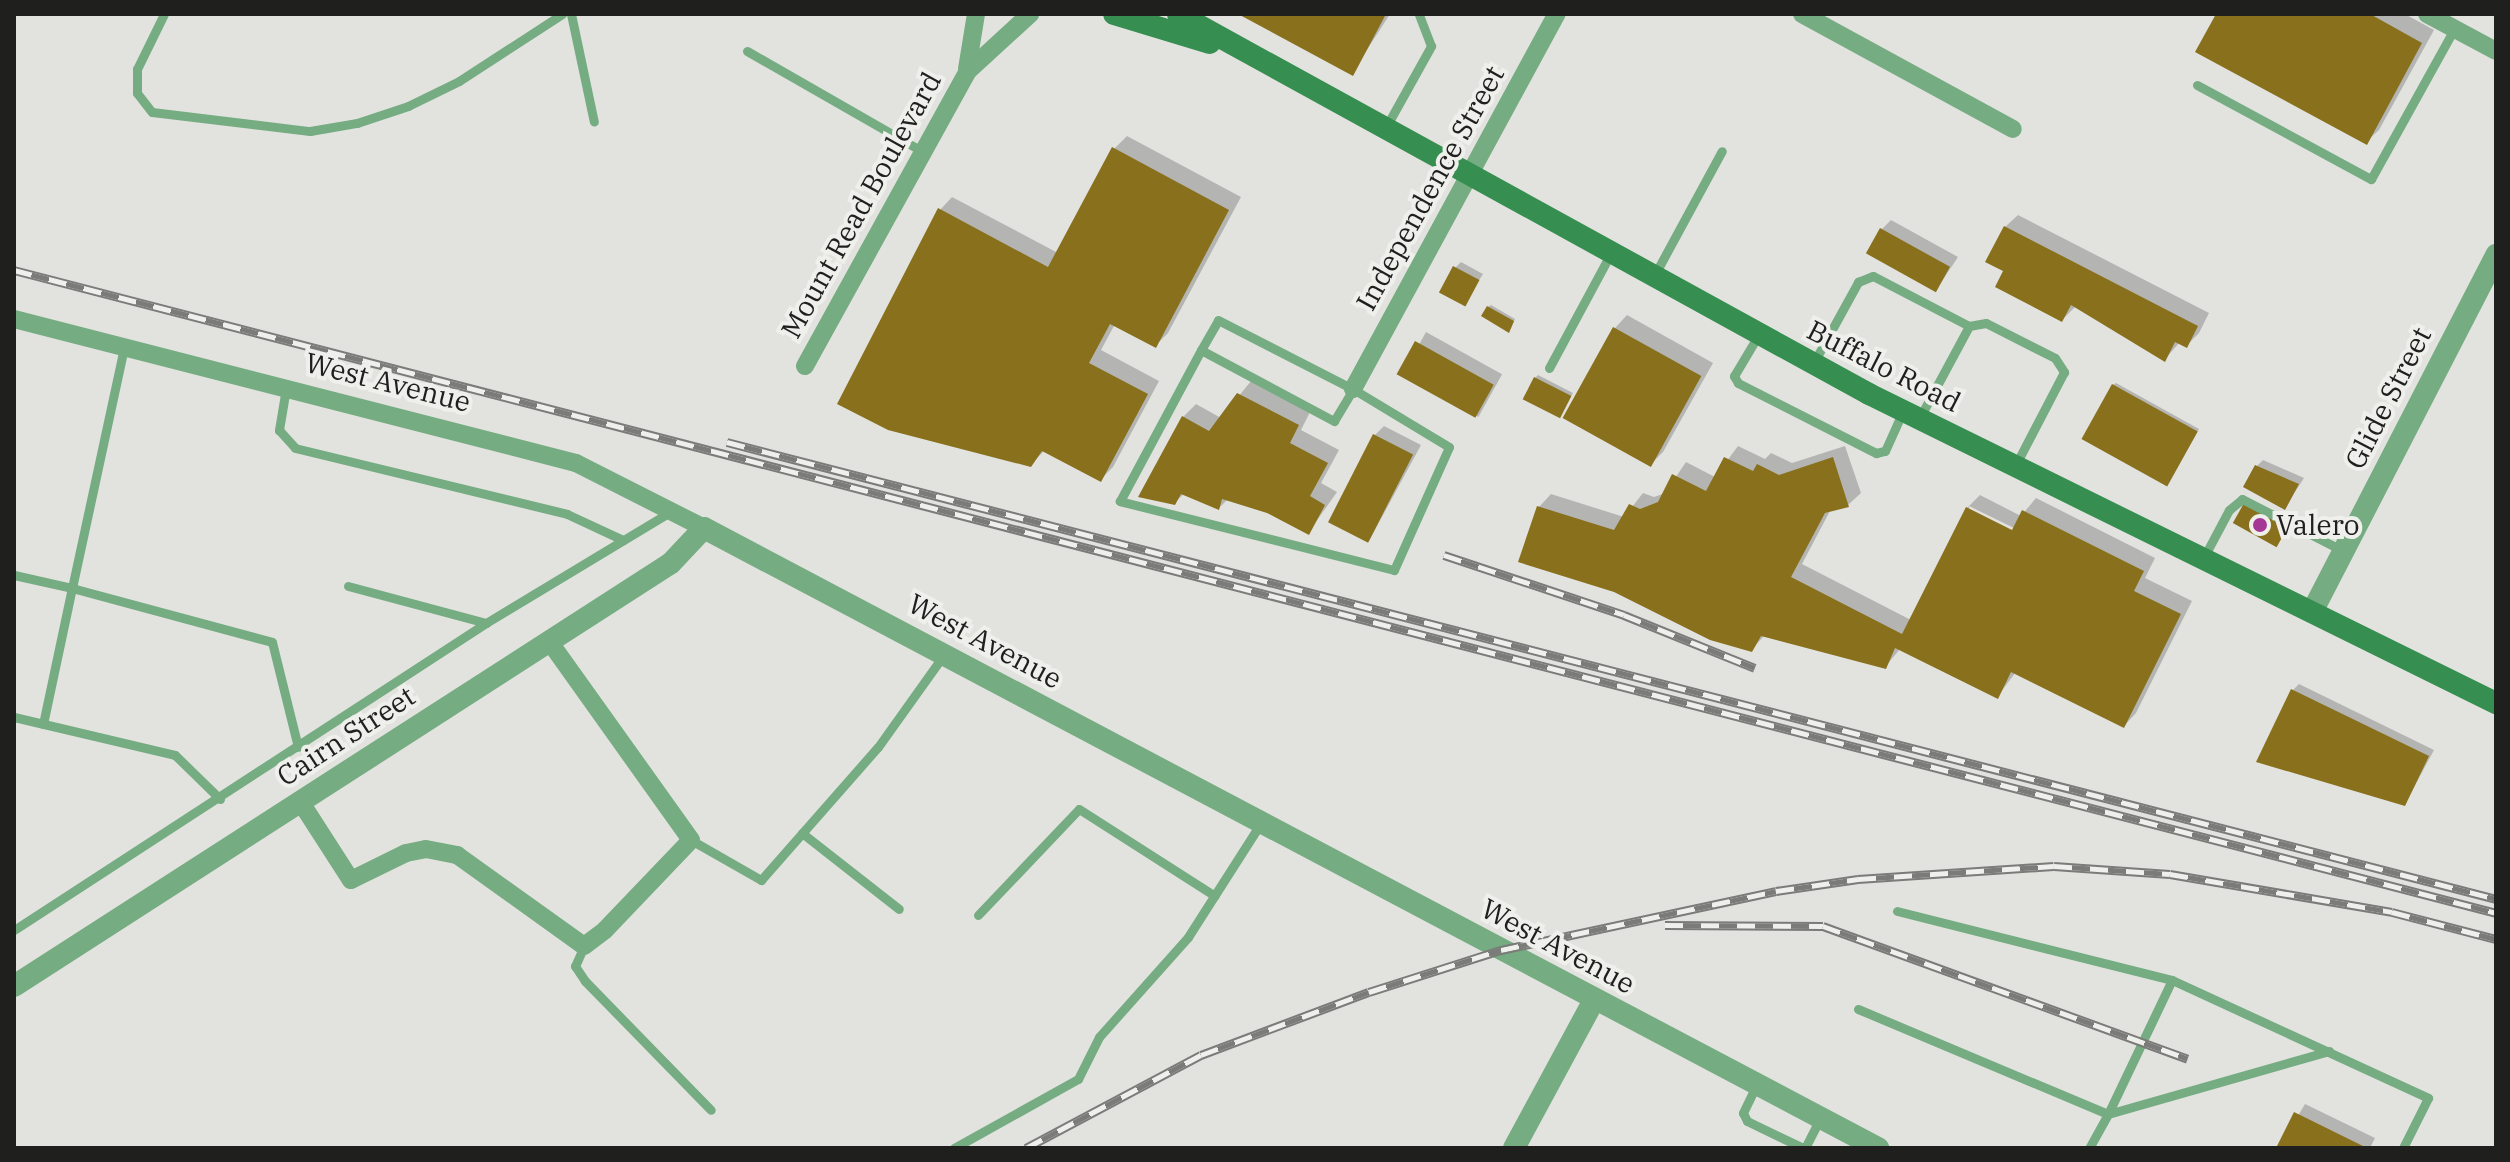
<!DOCTYPE html>
<style>
body{margin:0}
#map{position:relative;width:2510px;height:1162px;overflow:hidden;background:#e2e3df;font-family:"IBM Plex Serif",serif}
div>[style]{position:absolute}
[style*='--x']{left:calc(var(--x)*1px);top:calc(var(--y)*1px);width:calc(var(--w)*1px);rotate:calc(var(--a)*1deg)}
.shadow>*{inset:0;background:#0003;transform-origin:0 0}
.building>*{inset:0;background:#89701c;transform-origin:0 0}
.service>*{height:9px;margin:-4.5px;padding:0 4.5px;transform-origin:4.5px;border-radius:4.5px;background:#76ac81}
.minor>*{height:18px;margin:-9px;padding:0 9px;transform-origin:9px;border-radius:9px;background:#76ac81}
.tertiary>*{height:22px;margin:-11px;padding:0 11px;transform-origin:11px;border-radius:11px;background:#76ac81}
.secondary>*{height:22px;margin:-11px;padding:0 11px;transform-origin:11px;border-radius:11px;background:#368f50}
.rail>*{height:9px;margin-top:-4.5px;transform-origin:0;background:repeating-linear-gradient(90deg,#eff0ec 0 18px,#7b7b79 0 36px);box-sizing:border-box;border-block:2px solid #7b7b79}
.dots>*{width:22px;height:22px;translate:-50% -50%;box-sizing:border-box;border:4px solid #eff0ec;border-radius:50%}
span{translate:-50% -50%;white-space:nowrap;text-align:center;line-height:1.15;-webkit-text-stroke:8px #eff0ec;paint-order:stroke}
.street-label{font-size:28px;color:#1f1f1e}
.poi-label{font-size:28px;color:#1f1f1e}
.left{translate:0 -50%;text-align:left}
.frame{position:absolute;inset:0;border:16px solid #1f1f1e;pointer-events:none}
</style>
<div id="map">
<div class="shadow">
<i style="clip-path:polygon(1242px 14px,1390px 14px,1352px 73px)"></i>
<i style="clip-path:polygon(2218px 14px,2405px 14px,2434px 30px,2379px 130px,2366px 142px)"></i>
<i style="clip-path:polygon(1127px 136px,1241px 197px,1168px 333px,1155px 346px,1115px 324px,1101px 350px,1159px 381px,1113px 467px,1100px 480px,1045px 450px,1030px 465px,940px 210px,952px 197px,1058px 253px,1114px 149px)"></i>
<i style="clip-path:polygon(2018px 215px,2209px 313px,2199px 333px,2186px 346px,2180px 342px,2165px 359px,2076px 306px,2062px 320px,2005px 227px)"></i>
<i style="clip-path:polygon(1891px 220px,1958px 257px,1936px 290px,1882px 229px)"></i>
<i style="clip-path:polygon(1461px 262px,1483px 274px,1464px 304px,1455px 268px)"></i>
<i style="clip-path:polygon(1491px 305px,1515px 319px,1511px 328px,1488px 307px)"></i>
<i style="clip-path:polygon(1627px 315px,1713px 363px,1663px 452px,1650px 465px,1564px 417px,1615px 328px)"></i>
<i style="left:1426px;top:332px;width:87px;height:49px;rotate:29deg"></i>
<i style="clip-path:polygon(1538px 375px,1573px 393px,1560px 416px,1535px 378px)"></i>
<i style="clip-path:polygon(1251px 381px,1310px 412px,1301px 430px,1339px 450px,1321px 483px,1337px 492px,1308px 533px,1267px 511px,1228px 499px,1219px 508px,1185px 493px,1174px 503px,1183px 417px,1196px 404px,1221px 418px)"></i>
<i style="clip-path:polygon(2116px 383px,2199px 429px,2169px 482px,2113px 385px)"></i>
<i style="clip-path:polygon(1384px 426px,1421px 445px,1370px 539px,1375px 435px)"></i>
<i style="clip-path:polygon(evenodd,1738px 446px,1765px 459px,1771px 453px,1792px 463px,1845px 446px,1861px 493px,1848px 505px,1831px 509px,1802px 564px,1911px 620px,1967px 508px,1980px 495px,2021px 516px,2036px 498px,2155px 558px,2145px 578px,2192px 601px,2136px 713px,2124px 726px,2016px 672px,1997px 697px,1900px 649px,1885px 667px,1765px 635px,1751px 650px,1539px 507px,1551px 494px,1624px 517px,1643px 493px,1654px 497px,1665px 493px,1686px 462px,1715px 477px,1738px 446px,1969px 506px,2022px 532px,2020px 536px,1969px 511px,1969px 506px)"></i>
<i style="clip-path:polygon(2263px 460px,2304px 478px,2285px 507px,2257px 466px)"></i>
<i style="clip-path:polygon(2299px 684px,2434px 750px,2405px 804px,2293px 690px)"></i>
<i style="clip-path:polygon(2305px 1104px,2375px 1138px,2370px 1148px,2279px 1148px)"></i>
</div>
<div class="building">
<i style="clip-path:polygon(1238px 14px,1386px 14px,1353px 76px)"></i>
<i style="clip-path:polygon(2216px 14px,2370px 14px,2422px 43px,2367px 145px,2195px 52px)"></i>
<i style="clip-path:polygon(1112px 147px,1229px 210px,1156px 348px,1110px 324px,1089px 363px,1148px 394px,1101px 482px,1042px 451px,1031px 467px,888px 430px,837px 404px,938px 208px,1048px 267px)"></i>
<i style="clip-path:polygon(2004px 226px,2198px 326px,2187px 348px,2175px 342px,2165px 362px,2071px 305px,2062px 322px,1995px 287px,2003px 271px,1985px 262px)"></i>
<i style="left:1880px;top:228px;width:80px;height:29px;rotate:29deg"></i>
<i style="left:1453px;top:266px;width:30px;height:30px;rotate:28deg"></i>
<i style="clip-path:polygon(1487px 306px,1514px 321px,1509px 333px,1481px 316px)"></i>
<i style="left:1613px;top:327px;width:101px;height:104px;rotate:29deg"></i>
<i style="left:1415px;top:341px;width:90px;height:38px;rotate:29deg"></i>
<i style="left:1534px;top:377px;width:42px;height:25px;rotate:27deg"></i>
<i style="left:2112px;top:384px;width:98px;height:63px;rotate:29deg"></i>
<i style="clip-path:polygon(1237px 393px,1299px 425px,1290px 443px,1328px 463px,1310px 496px,1325px 505px,1309px 535px,1267px 513px,1222px 499px,1219px 510px,1181px 494px,1175px 505px,1138px 497px,1182px 416px,1209px 431px)"></i>
<i style="left:1373px;top:434px;width:45px;height:99px;rotate:27deg"></i>
<i style="clip-path:polygon(1724px 457px,1753px 471px,1757px 464px,1779px 475px,1833px 457px,1849px 507px,1825px 513px,1791px 577px,1902px 634px,1966px 507px,2012px 530px,2022px 510px,2144px 571px,2134px 591px,2181px 614px,2124px 728px,2011px 672px,1998px 699px,1895px 648px,1886px 669px,1761px 636px,1752px 652px,1710px 640px,1614px 592px,1518px 562px,1537px 506px,1614px 530px,1629px 504px,1640px 509px,1658px 502px,1672px 474px,1706px 491px)"></i>
<i style="clip-path:polygon(2255px 465px,2299px 484px,2285px 510px,2243px 487px)"></i>
<i style="left:2244px;top:503px;width:50px;height:23px;rotate:29deg"></i>
<i style="clip-path:polygon(2291px 689px,2429px 756px,2405px 806px,2256px 762px)"></i>
<i style="clip-path:polygon(2294px 1112px,2367px 1148px,2276px 1148px)"></i>
</div>
<div class="service">
<i style="--x:164;--y:14;--w:61;--a:116.1"></i>
<i style="--x:137;--y:69;--w:24;--a:90"></i>
<i style="--x:137;--y:93;--w:24;--a:52"></i>
<i style="--x:152;--y:112;--w:159;--a:6.9"></i>
<i style="--x:310;--y:131;--w:48;--a:-9.7"></i>
<i style="--x:357;--y:123;--w:54;--a:-18.4"></i>
<i style="--x:408;--y:106;--w:57;--a:-26.1"></i>
<i style="--x:459;--y:81;--w:123;--a:-33"></i>
<i style="--x:571;--y:14;--w:110;--a:78"></i>
<i style="--x:747;--y:51;--w:203;--a:29.8"></i>
<i style="--x:2197;--y:85;--w:198;--a:28.4"></i>
<i style="--x:2371;--y:179;--w:171;--a:-61"></i>
<i style="--x:1386;--y:127;--w:93;--a:-60.9"></i>
<i style="--x:1431;--y:46;--w:34;--a:-111"></i>
<i style="--x:1654;--y:276;--w:142;--a:-61.5"></i>
<i style="--x:1759;--y:334;--w:49;--a:120.8"></i>
<i style="--x:1734;--y:376;--w:8;--a:60"></i>
<i style="--x:1738;--y:383;--w:155;--a:26.9"></i>
<i style="--x:1876;--y:453;--w:9;--a:-13"></i>
<i style="--x:1885;--y:451;--w:44;--a:-65.8"></i>
<i style="--x:1201;--y:350;--w:34;--a:-60"></i>
<i style="--x:1218;--y:320;--w:152;--a:27.1"></i>
<i style="--x:1353;--y:389;--w:112;--a:31.1"></i>
<i style="--x:1449;--y:447;--w:135;--a:114.1"></i>
<i style="--x:1394;--y:570;--w:283;--a:-165.9"></i>
<i style="--x:1120;--y:501;--w:171;--a:-61.8"></i>
<i style="--x:1201;--y:350;--w:151;--a:28.1"></i>
<i style="--x:1334;--y:421;--w:37;--a:-59"></i>
<i style="--x:1813;--y:364;--w:94;--a:-61.2"></i>
<i style="--x:1858;--y:282;--w:16;--a:-22"></i>
<i style="--x:1873;--y:276;--w:108;--a:27.5"></i>
<i style="--x:1969;--y:326;--w:17;--a:-10"></i>
<i style="--x:1986;--y:323;--w:77;--a:26.9"></i>
<i style="--x:2055;--y:358;--w:17;--a:57"></i>
<i style="--x:2064;--y:372;--w:106;--a:117.5"></i>
<i style="--x:1549;--y:368;--w:131;--a:-61.7"></i>
<i style="--x:286;--y:388;--w:43;--a:99.5"></i>
<i style="--x:279;--y:430;--w:24;--a:48"></i>
<i style="--x:295;--y:448;--w:280;--a:13.6"></i>
<i style="--x:567;--y:514;--w:62;--a:24.9"></i>
<i style="--x:1919;--y:419;--w:106;--a:-61.7"></i>
<i style="--x:2204;--y:557;--w:53;--a:-62"></i>
<i style="--x:2229;--y:510;--w:17;--a:-40"></i>
<i style="--x:2242;--y:499;--w:114;--a:27.2"></i>
<i style="--x:14;--y:575;--w:59;--a:12.6"></i>
<i style="--x:72;--y:588;--w:247;--a:-77.8"></i>
<i style="--x:348;--y:586;--w:143;--a:15"></i>
<i style="--x:14;--y:717;--w:165;--a:13.3"></i>
<i style="--x:175;--y:755;--w:63;--a:44.4"></i>
<i style="--x:43;--y:724;--w:139;--a:-78"></i>
<i style="--x:72;--y:588;--w:207;--a:15.1"></i>
<i style="--x:272;--y:642;--w:108;--a:76.1"></i>
<i style="--x:802;--y:833;--w:123;--a:38.1"></i>
<i style="--x:691;--y:840;--w:81;--a:29.7"></i>
<i style="--x:761;--y:880;--w:177;--a:-48.7"></i>
<i style="--x:878;--y:747;--w:112;--a:-54.5"></i>
<i style="--x:1897;--y:911;--w:284;--a:14.1"></i>
<i style="--x:978;--y:915;--w:146;--a:-46.4"></i>
<i style="--x:1079;--y:809;--w:161;--a:32.6"></i>
<i style="--x:14;--y:930;--w:563;--a:-33.04"></i>
<i style="--x:486;--y:623;--w:217;--a:-31.1"></i>
<i style="--x:584;--y:946;--w:22;--a:114"></i>
<i style="--x:575;--y:966;--w:18;--a:56"></i>
<i style="--x:585;--y:981;--w:180;--a:45.7"></i>
<i style="--x:1858;--y:1009;--w:271;--a:22.8"></i>
<i style="--x:2108;--y:1114;--w:39;--a:119"></i>
<i style="--x:1756;--y:1086;--w:30;--a:116"></i>
<i style="--x:1743;--y:1113;--w:9;--a:63"></i>
<i style="--x:1747;--y:1121;--w:62;--a:25.7"></i>
<i style="--x:2108;--y:1114;--w:148;--a:-64.5"></i>
<i style="--x:2172;--y:980;--w:282;--a:24.7"></i>
<i style="--x:2428;--y:1098;--w:56;--a:116.6"></i>
<i style="--x:2108;--y:1114;--w:230;--a:-15.9"></i>
<i style="--x:954;--y:1148;--w:142;--a:-29.1"></i>
<i style="--x:1078;--y:1079;--w:47;--a:-63.4"></i>
<i style="--x:1099;--y:1037;--w:134;--a:-48.3"></i>
<i style="--x:1188;--y:937;--w:135;--a:-57.4"></i>
<i style="--x:1805;--y:1148;--w:33;--a:-63"></i>
</div>
<div class="minor">
<i style="--x:1802;--y:14;--w:240;--a:28.6"></i>
<i style="--x:2427;--y:14;--w:78;--a:28.2"></i>
<i style="--x:967;--y:69;--w:56;--a:-80.7"></i>
<i style="--x:14;--y:319;--w:580;--a:14.37"></i>
<i style="--x:576;--y:463;--w:144;--a:26.9"></i>
<i style="--x:805;--y:366;--w:336;--a:-61.1"></i>
<i style="--x:967;--y:72;--w:86;--a:-42.6"></i>
<i style="--x:1353;--y:389;--w:427;--a:-61.5"></i>
<i style="--x:300;--y:801;--w:94;--a:57.2"></i>
<i style="--x:351;--y:880;--w:61;--a:-26.1"></i>
<i style="--x:406;--y:853;--w:20;--a:-11"></i>
<i style="--x:426;--y:849;--w:32;--a:11"></i>
<i style="--x:457;--y:855;--w:156;--a:35.6"></i>
<i style="--x:584;--y:946;--w:26;--a:-37"></i>
<i style="--x:605;--y:930;--w:124;--a:-46.3"></i>
<i style="--x:691;--y:840;--w:244;--a:-125.5"></i>
</div>
<div class="tertiary">
<i style="--x:2312;--y:612;--w:402;--a:-62.7"></i>
<i style="--x:14;--y:986;--w:781;--a:-32.77"></i>
<i style="--x:671;--y:563;--w:48;--a:-46.7"></i>
<i style="--x:704;--y:528;--w:1328;--a:27.84"></i>
<i style="--x:1514;--y:1148;--w:168;--a:-61.6"></i>
</div>
<div class="secondary">
<i style="--x:1114;--y:14;--w:100;--a:16.8"></i>
<i style="--x:1178;--y:14;--w:789;--a:28.81"></i>
<i style="--x:1869;--y:394;--w:699;--a:26.24"></i>
</div>
<div class="rail">
<i style="--x:14;--y:270;--w:2564;--a:14.52"></i>
<i style="--x:727;--y:442;--w:1827;--a:14.48"></i>
<i style="--x:1444;--y:555;--w:190;--a:18.4"></i>
<i style="--x:1624;--y:615;--w:141;--a:22"></i>
<i style="--x:1665;--y:925;--w:158;--a:0.4"></i>
<i style="--x:1823;--y:926;--w:388;--a:20"></i>
<i style="--x:1026;--y:1148;--w:198;--a:-28"></i>
<i style="--x:1201;--y:1055;--w:179;--a:-20.6"></i>
<i style="--x:1369;--y:992;--w:139;--a:-17.7"></i>
<i style="--x:1501;--y:950;--w:281;--a:-12.1"></i>
<i style="--x:1776;--y:891;--w:83;--a:-8.3"></i>
<i style="--x:1858;--y:879;--w:196;--a:-3.8"></i>
<i style="--x:2054;--y:866;--w:116;--a:3.9"></i>
<i style="--x:2170;--y:874;--w:225;--a:9.7"></i>
<i style="--x:2392;--y:912;--w:107;--a:14.6"></i>
</div>
<div class="dots">
<i style="left:2260px;top:525px;background:#a63895"></i>
</div>
<div class="street-label">
<span style="left:1430px;top:188px;rotate:-61deg">Independence Street</span>
<span style="left:861px;top:205px;rotate:-61deg">Mount Read Boulevard</span>
<span style="left:1884px;top:366px;rotate:27deg">Buffalo Road</span>
<span style="left:388px;top:382px;rotate:14deg">West Avenue</span>
<span style="left:2388px;top:398px;rotate:-63deg">Glide Street</span>
<span style="left:985px;top:641px;rotate:28deg">West Avenue</span>
<span style="left:346px;top:736px;rotate:-33deg">Cairn Street</span>
<span style="left:1558px;top:946px;rotate:28deg">West Avenue</span>
</div>
<div class="poi-label">
<span class="left" style="left:2276px;top:525px">Valero</span>
</div>
<div class="frame"></div>
</div>
